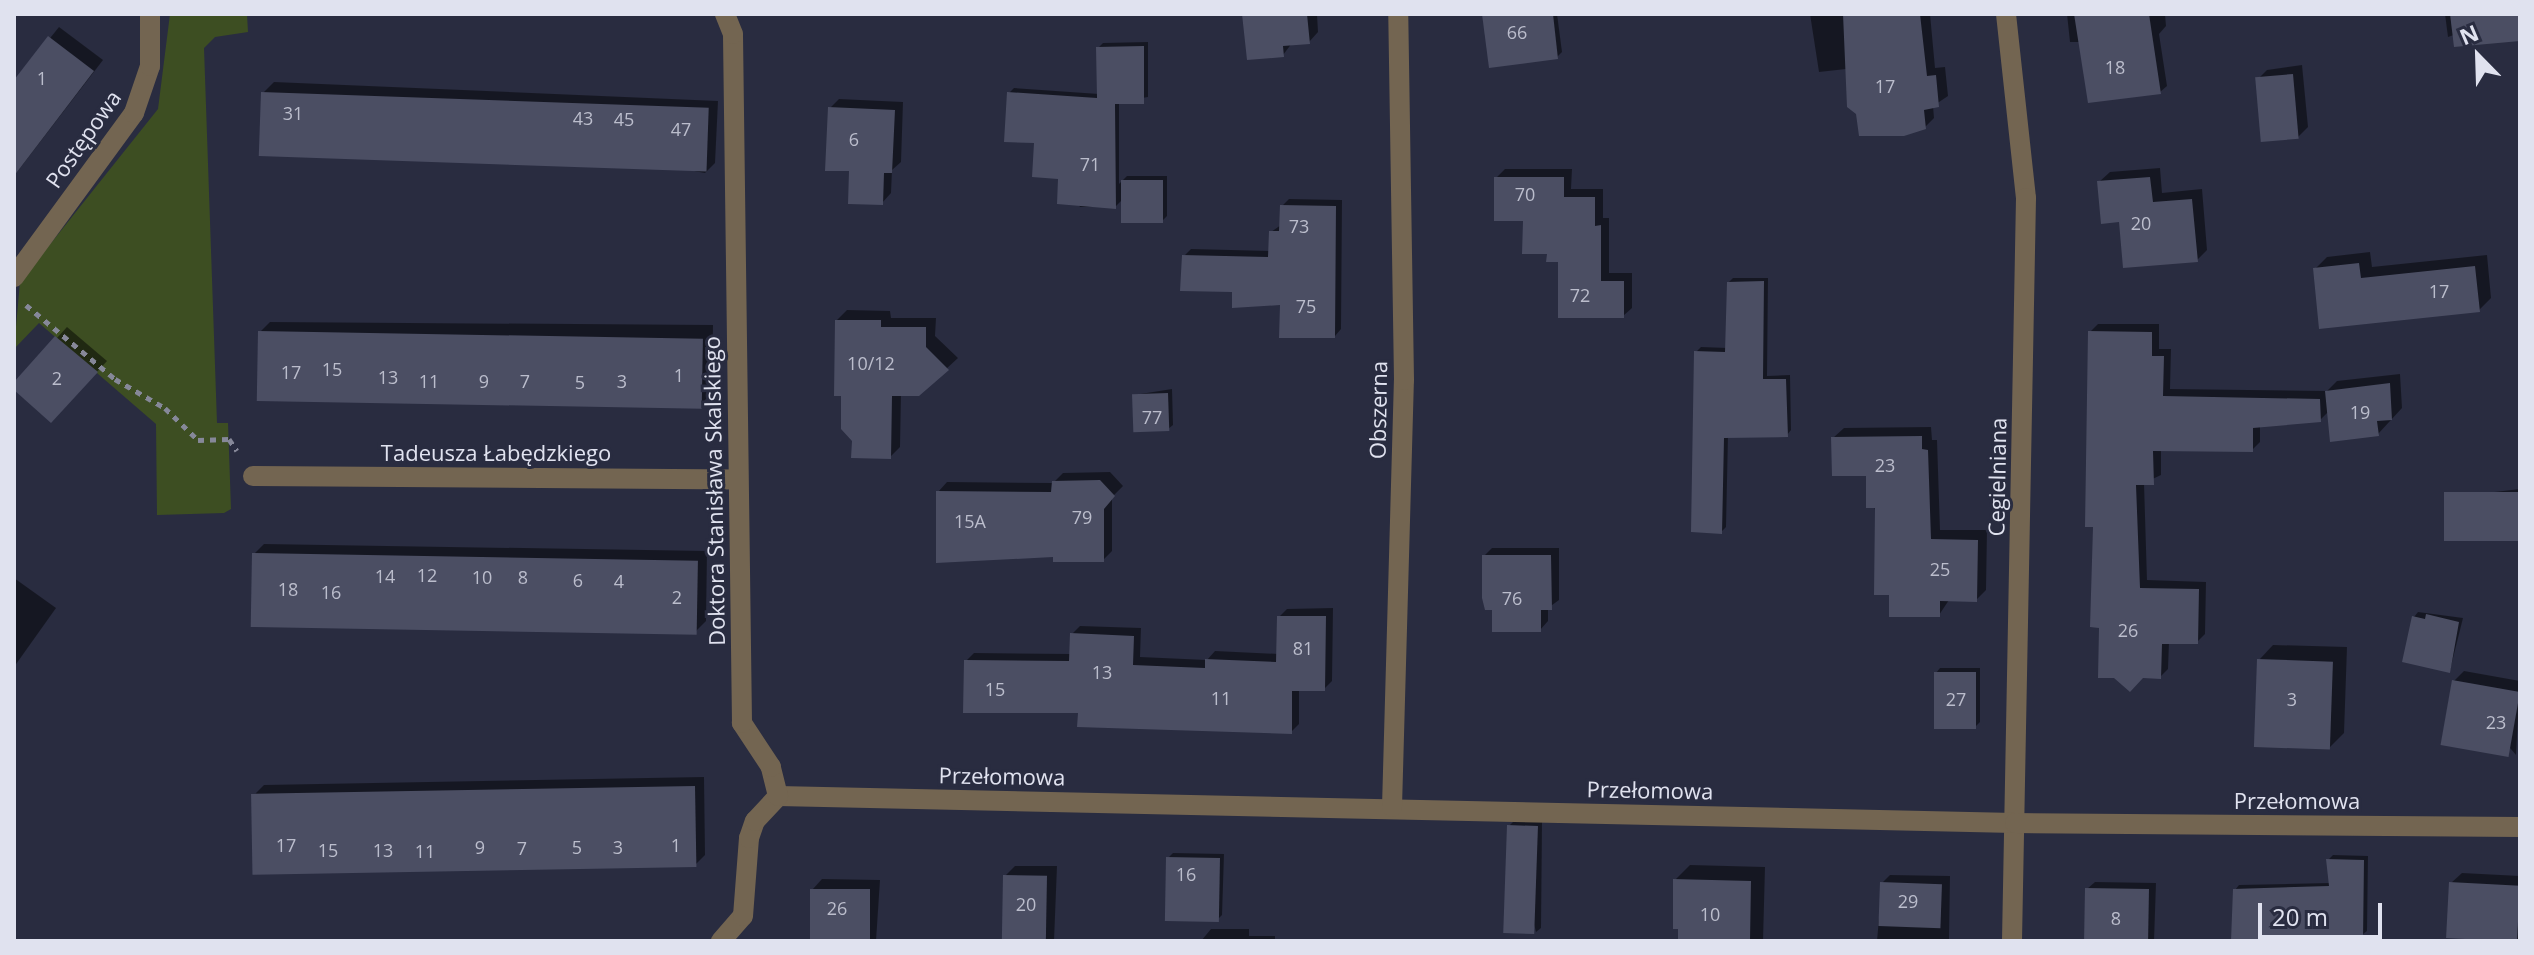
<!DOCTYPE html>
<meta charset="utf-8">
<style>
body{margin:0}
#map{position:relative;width:2534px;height:955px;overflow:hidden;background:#292c40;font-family:"Open Sans",sans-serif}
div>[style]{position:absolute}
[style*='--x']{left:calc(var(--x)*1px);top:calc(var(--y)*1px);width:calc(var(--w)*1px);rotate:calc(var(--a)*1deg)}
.green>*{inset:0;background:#3d4e22}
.shadow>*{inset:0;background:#0007}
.building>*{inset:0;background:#4b4e63;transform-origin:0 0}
.path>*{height:5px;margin-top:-2.5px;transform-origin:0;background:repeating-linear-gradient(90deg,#868899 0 6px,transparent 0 12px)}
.minor>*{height:20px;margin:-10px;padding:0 10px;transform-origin:10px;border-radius:10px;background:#736551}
span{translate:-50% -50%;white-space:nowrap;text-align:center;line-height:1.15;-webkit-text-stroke:6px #292c40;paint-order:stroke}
.number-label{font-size:18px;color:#bbbdcc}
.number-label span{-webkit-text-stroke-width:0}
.street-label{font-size:22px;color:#e0e2ef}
.frame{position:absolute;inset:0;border:16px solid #e0e2ef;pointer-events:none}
.north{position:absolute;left:2438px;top:16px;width:80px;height:80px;-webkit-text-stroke:6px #292c40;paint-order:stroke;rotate:337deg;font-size:22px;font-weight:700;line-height:32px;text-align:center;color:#e0e2ef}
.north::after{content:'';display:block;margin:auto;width:28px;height:36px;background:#e0e2ef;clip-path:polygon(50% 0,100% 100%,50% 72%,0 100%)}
.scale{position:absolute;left:2258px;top:903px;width:124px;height:36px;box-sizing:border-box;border:4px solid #e0e2ef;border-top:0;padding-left:10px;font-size:24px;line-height:28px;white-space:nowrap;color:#e0e2ef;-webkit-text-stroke:6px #292c40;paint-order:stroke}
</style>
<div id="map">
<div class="green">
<i style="clip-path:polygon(170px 14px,247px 14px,248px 32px,215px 37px,204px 48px,217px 423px,228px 423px,231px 509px,224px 513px,157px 515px,156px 424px,39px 323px,14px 349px,20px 282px,158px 109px)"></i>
</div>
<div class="shadow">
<i style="clip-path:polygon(1244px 14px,1317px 14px,1318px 32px,1309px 42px,1292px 43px,1283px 55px)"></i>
<i style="clip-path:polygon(1484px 14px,1557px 14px,1562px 52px,1557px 57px)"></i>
<i style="clip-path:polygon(1810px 14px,1930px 14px,1935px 68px,1945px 67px,1948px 96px,1933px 106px,1934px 118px,1925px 127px,1846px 69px,1819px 72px)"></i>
<i style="clip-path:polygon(2067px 14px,2165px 14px,2166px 26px,2159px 34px,2167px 86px,2160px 92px,2081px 42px,2070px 42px)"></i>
<i style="clip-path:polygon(2445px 14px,2512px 14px,2448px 37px)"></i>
<i style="clip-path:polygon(59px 27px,103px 60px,14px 176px,14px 83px)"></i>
<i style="clip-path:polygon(1148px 42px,1148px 97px,1119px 102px,1119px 184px,1127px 176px,1167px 176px,1167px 216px,1162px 221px,1123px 199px,1115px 207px,1080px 207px,1009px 93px,1014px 88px,1099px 94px,1098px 48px,1103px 43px)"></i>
<i style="clip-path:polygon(2302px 65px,2308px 127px,2298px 137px,2257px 80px,2267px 70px)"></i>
<i style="clip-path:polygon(274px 82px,718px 101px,715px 163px,705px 173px,263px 93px)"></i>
<i style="clip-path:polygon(839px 99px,903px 102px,901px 162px,892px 170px,891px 193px,882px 203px,851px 169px,830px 108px)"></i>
<i style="clip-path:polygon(2160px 168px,2162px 193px,2202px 189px,2207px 250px,2197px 260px,2120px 220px,2099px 182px,2110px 172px)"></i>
<i style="clip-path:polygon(1505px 169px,1572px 169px,1571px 189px,1603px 189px,1603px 218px,1609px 218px,1609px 273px,1632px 273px,1632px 308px,1623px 316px,1549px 252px,1496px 178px)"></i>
<i style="clip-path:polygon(1289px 199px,1342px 200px,1341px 329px,1335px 336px,1282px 303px,1234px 290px,1184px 256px,1191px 249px,1271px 251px,1271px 232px,1281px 225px,1282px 206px)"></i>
<i style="clip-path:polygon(2370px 252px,2372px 267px,2487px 255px,2491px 298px,2479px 310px,2315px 269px,2327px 257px)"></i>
<i style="clip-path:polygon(1733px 278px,1768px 278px,1767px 376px,1790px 375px,1791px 430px,1787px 435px,1728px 436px,1726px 527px,1721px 532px,1696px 352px,1701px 347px,1728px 348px,1729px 282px)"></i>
<i style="clip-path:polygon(847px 310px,890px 311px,891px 318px,936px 318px,935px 336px,958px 358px,919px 394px,901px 394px,900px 447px,890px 457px,854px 440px,837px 320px)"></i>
<i style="clip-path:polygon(270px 322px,713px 325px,712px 393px,702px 403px,260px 332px)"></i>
<i style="clip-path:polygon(2098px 324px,2159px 324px,2159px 349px,2171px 349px,2170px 389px,2327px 391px,2337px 381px,2400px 374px,2402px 408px,2378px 434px,2329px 411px,2320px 420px,2260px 425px,2260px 442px,2252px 450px,2161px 449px,2161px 475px,2144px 483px,2147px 580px,2206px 582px,2205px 634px,2197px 642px,2169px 642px,2168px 669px,2160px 677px,2101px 626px,2090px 332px)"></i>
<i style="clip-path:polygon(67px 327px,107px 361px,61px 411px,14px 385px)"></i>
<i style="clip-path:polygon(1172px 389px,1173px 425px,1168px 429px,1134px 395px)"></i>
<i style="clip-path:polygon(1931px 427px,1932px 440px,1937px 440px,1940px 530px,1987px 530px,1986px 590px,1976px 600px,1949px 600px,1939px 615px,1891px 593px,1868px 474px,1833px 438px,1844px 428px)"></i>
<i style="clip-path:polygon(1110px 472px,1123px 486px,1112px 497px,1112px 551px,1103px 560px,1055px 555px,938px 492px,947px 482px,1053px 483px,1063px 473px)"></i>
<i style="clip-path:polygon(2520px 489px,2520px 538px,2447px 502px,2452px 497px)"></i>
<i style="clip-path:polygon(264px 544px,707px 551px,706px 621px,696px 631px,254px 554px)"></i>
<i style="clip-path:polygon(1492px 548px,1559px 548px,1559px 600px,1548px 608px,1548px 621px,1540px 630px,1494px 609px,1484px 556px)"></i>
<i style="clip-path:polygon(14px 578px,56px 608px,14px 667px)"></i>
<i style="clip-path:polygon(1333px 608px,1332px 681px,1324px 689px,1299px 689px,1299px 724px,1291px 732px,1080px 711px,966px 661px,974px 653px,1071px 654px,1072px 634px,1080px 626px,1141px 628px,1140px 657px,1207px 660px,1215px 651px,1279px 654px,1279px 617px,1287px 609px)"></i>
<i style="clip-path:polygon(2418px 612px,2463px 618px,2450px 670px,2414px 617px)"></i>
<i style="clip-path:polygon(2273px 645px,2347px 647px,2344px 733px,2329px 748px,2259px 660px)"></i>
<i style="clip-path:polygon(1940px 668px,1980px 668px,1980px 722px,1975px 727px,1936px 673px)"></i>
<i style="clip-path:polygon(2464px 671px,2520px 681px,2516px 755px,2454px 681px)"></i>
<i style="clip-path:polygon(704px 777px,705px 855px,695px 865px,253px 796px,264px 785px)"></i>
<i style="clip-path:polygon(1514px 821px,1542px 822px,1541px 928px,1536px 932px,1509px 826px)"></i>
<i style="clip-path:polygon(1173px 853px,1224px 854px,1222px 915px,1217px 920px,1168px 858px)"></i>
<i style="clip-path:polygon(2333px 855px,2368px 856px,2367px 931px,2354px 941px,2307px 941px,2235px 890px,2239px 885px,2330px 883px,2328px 860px)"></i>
<i style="clip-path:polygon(1690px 865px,1765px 867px,1763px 941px,1680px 941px,1675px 880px)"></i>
<i style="clip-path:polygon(1015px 866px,1057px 866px,1054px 941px,1005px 941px,1005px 876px)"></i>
<i style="clip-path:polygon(2462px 873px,2520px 876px,2520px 941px,2478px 941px,2451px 883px)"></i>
<i style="clip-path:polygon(1890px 875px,1950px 876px,1949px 939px,1955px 941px,1877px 941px,1882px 883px)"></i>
<i style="clip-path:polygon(822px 879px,880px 880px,876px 941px,812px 941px,812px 890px)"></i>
<i style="clip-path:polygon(2095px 882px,2156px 883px,2154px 941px,2087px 941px,2087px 889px)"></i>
<i style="clip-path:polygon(1211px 929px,1249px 929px,1249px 936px,1275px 936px,1275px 941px,1201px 941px)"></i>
</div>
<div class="building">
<i style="clip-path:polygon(1242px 14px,1307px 14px,1310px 44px,1283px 46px,1284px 57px,1247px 60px)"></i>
<i style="clip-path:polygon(1482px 14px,1553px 14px,1558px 59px,1489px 68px)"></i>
<i style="clip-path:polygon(1843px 14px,1920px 14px,1927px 76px,1936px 75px,1939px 107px,1924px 110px,1926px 129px,1904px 136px,1859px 136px,1856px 114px,1847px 107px)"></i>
<i style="clip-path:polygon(2074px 14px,2149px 14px,2161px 94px,2088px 103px)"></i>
<i style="clip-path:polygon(2450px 14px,2520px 14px,2520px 41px,2454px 47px)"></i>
<i style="clip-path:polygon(48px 36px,94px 71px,14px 176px,14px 80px)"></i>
<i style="clip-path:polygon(1144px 46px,1144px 104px,1115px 104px,1116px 209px,1057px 204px,1058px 179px,1032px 177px,1034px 143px,1004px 142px,1007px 92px,1097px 98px,1096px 47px)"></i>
<i style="left:2293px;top:74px;width:65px;height:38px;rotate:85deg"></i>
<i style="left:261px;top:92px;width:448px;height:64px;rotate:2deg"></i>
<i style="clip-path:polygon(828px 107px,895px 110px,892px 173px,884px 173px,883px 205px,848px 204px,849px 171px,825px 171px)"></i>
<i style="clip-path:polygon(1494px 177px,1564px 177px,1564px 197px,1595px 197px,1595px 226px,1601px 225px,1601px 281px,1624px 281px,1624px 318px,1558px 318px,1558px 262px,1546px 262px,1547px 254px,1522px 254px,1523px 221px,1494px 221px)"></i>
<i style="clip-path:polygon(2150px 177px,2153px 202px,2192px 199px,2198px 262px,2123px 268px,2119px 222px,2101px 224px,2097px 181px)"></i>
<i style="left:1121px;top:180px;width:42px;height:43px"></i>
<i style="clip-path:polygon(1280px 205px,1336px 206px,1335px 338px,1279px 338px,1280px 305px,1232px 308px,1232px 292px,1180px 291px,1182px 255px,1268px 257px,1269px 231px,1279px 231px)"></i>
<i style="clip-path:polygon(2359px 263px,2361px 278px,2475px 266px,2480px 312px,2319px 329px,2313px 268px)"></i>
<i style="clip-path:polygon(1764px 281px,1763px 379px,1786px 379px,1788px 437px,1724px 438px,1722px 534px,1691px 532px,1694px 351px,1725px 352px,1727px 282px)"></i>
<i style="clip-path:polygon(835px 320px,881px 320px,881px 327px,926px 327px,926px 347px,949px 370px,919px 396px,892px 396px,891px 459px,851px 458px,852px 441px,841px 429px,841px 396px,834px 396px)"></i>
<i style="left:258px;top:331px;width:445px;height:70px;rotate:1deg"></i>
<i style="clip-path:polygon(2088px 331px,2152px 332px,2152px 356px,2164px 356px,2163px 396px,2320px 399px,2321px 422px,2253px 428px,2253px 452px,2153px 451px,2154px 485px,2136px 485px,2140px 588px,2199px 589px,2198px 644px,2162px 644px,2161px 679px,2143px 678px,2130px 692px,2114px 678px,2098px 678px,2099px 628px,2090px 627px,2093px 527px,2085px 527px)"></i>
<i style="clip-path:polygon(55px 336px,98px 372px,51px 423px,14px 390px,14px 382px)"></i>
<i style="clip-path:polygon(2390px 383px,2392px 420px,2377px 421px,2379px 436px,2330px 442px,2325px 391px)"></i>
<i style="left:1168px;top:393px;width:38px;height:36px;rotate:88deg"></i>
<i style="clip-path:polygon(1922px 436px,1922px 449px,1928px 450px,1931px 539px,1978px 540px,1977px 602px,1940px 601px,1940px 617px,1889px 617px,1889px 595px,1874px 595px,1875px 508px,1866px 508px,1866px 476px,1832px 476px,1831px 437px)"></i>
<i style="clip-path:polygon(1100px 480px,1115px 496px,1104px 509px,1104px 562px,1053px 562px,1053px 557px,936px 563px,936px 491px,1051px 492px,1052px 481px)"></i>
<i style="left:2520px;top:492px;width:49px;height:76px;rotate:90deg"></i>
<i style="left:252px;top:553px;width:446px;height:74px;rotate:1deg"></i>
<i style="clip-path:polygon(1482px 555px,1551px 555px,1552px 610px,1541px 610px,1541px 632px,1492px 632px,1492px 610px,1485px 610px,1482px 598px)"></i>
<i style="clip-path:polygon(2426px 614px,2459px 622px,2450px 673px,2402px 662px,2412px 616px,2425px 619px)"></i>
<i style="clip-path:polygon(1277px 616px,1326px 616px,1325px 691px,1292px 691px,1292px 734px,1077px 727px,1078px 713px,963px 713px,964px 660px,1069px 661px,1070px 633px,1134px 636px,1133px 665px,1205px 668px,1205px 659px,1276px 662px)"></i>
<i style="left:2257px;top:659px;width:76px;height:88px;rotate:2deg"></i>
<i style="left:1934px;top:672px;width:42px;height:57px"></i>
<i style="left:2452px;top:680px;width:69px;height:66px;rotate:10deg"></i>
<i style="left:695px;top:786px;width:81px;height:444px;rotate:89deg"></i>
<i style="left:1507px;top:825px;width:31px;height:108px;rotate:2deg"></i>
<i style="left:1166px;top:857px;width:54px;height:64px;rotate:1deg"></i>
<i style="clip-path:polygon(2326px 859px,2364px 860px,2363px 941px,2231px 941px,2233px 889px,2329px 886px)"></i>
<i style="left:1003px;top:875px;width:44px;height:66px;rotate:1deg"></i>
<i style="clip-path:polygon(1673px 879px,1751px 881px,1750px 941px,1678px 941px,1678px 929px,1673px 929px)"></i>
<i style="left:1880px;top:882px;width:62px;height:44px;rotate:2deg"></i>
<i style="left:2449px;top:882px;width:71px;height:56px;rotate:3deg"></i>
<i style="left:2085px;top:888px;width:64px;height:53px;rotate:1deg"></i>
<i style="left:810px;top:889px;width:60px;height:52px"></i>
</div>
<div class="path">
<i style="--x:26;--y:305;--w:116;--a:39.7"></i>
<i style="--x:115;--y:379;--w:58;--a:30.1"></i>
<i style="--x:165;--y:408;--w:46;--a:44.1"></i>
<i style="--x:198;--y:440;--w:31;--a:-2"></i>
<i style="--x:229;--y:439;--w:14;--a:56"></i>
</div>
<div class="minor">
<i style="--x:2006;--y:14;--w:185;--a:83.8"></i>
<i style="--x:2026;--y:198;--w:743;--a:91.08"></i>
<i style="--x:14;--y:277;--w:203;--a:-53.8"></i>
<i style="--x:134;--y:113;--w:50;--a:-71.2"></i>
<i style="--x:150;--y:66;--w:52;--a:-90"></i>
<i style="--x:253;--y:476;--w:485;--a:0.4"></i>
<i style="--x:778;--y:796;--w:1237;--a:1.25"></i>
<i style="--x:2015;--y:823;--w:505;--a:0.45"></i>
<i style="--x:1392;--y:807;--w:427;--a:-88.4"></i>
<i style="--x:1404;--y:380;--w:366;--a:-90.9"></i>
<i style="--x:721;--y:941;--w:33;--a:-49"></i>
<i style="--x:743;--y:916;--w:78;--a:-85.6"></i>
<i style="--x:749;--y:838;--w:18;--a:-71"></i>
<i style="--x:755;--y:821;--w:34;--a:-47"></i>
<i style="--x:778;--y:796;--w:30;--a:-104"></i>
<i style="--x:771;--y:767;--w:53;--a:-123.4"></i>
<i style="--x:742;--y:723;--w:689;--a:-90.75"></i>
<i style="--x:733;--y:34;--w:22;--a:-112"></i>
</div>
<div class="number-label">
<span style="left:1517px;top:32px">66</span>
<span style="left:2115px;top:67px">18</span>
<span style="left:42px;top:78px">1</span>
<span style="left:1885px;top:86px">17</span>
<span style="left:293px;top:113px">31</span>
<span style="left:583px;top:118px">43</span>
<span style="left:624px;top:119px">45</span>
<span style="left:681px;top:129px">47</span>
<span style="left:854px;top:139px">6</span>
<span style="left:1090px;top:164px">71</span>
<span style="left:1525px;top:194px">70</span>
<span style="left:2141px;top:223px">20</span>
<span style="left:1299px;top:226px">73</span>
<span style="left:2439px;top:291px">17</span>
<span style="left:1580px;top:295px">72</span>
<span style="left:1306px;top:306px">75</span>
<span style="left:871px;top:363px">10/12</span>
<span style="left:332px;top:369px">15</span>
<span style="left:291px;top:372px">17</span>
<span style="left:679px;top:375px">1</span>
<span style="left:388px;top:377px">13</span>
<span style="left:57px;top:378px">2</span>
<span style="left:429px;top:381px">11</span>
<span style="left:484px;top:381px">9</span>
<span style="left:525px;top:381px">7</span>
<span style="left:622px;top:381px">3</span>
<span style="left:580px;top:382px">5</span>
<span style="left:2360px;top:412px">19</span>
<span style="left:1152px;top:417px">77</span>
<span style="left:1885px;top:465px">23</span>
<span style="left:1082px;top:517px">79</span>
<span style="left:970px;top:521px">15A</span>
<span style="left:1940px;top:569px">25</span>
<span style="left:427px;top:575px">12</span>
<span style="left:385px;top:576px">14</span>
<span style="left:482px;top:577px">10</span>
<span style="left:523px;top:577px">8</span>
<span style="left:578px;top:580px">6</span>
<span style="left:619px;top:581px">4</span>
<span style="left:288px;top:589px">18</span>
<span style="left:331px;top:592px">16</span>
<span style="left:677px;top:597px">2</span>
<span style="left:1512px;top:598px">76</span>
<span style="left:2128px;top:630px">26</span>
<span style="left:1303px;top:648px">81</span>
<span style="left:1102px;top:672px">13</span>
<span style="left:995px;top:689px">15</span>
<span style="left:1221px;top:698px">11</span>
<span style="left:1956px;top:699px">27</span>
<span style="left:2292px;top:699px">3</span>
<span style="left:2496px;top:722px">23</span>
<span style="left:286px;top:845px">17</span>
<span style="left:676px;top:845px">1</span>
<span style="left:480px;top:847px">9</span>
<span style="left:577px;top:847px">5</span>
<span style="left:618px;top:847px">3</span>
<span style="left:522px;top:848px">7</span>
<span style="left:328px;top:850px">15</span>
<span style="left:383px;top:850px">13</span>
<span style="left:425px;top:851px">11</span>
<span style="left:1186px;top:874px">16</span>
<span style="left:1908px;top:901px">29</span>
<span style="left:1026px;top:904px">20</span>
<span style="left:837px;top:908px">26</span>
<span style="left:1710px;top:914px">10</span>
<span style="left:2116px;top:918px">8</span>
</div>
<div class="street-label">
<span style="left:83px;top:139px;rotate:-55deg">Postępowa</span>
<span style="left:1378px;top:410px;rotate:-89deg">Obszerna</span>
<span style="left:496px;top:453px">Tadeusza Łabędzkiego</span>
<span style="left:1997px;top:477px;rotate:-89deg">Cegielniana</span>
<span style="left:714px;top:491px;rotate:-91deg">Doktora Stanisława Skalskiego</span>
<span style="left:1002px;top:776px;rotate:1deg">Przełomowa</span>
<span style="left:1650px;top:790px;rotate:1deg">Przełomowa</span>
<span style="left:2297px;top:801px">Przełomowa</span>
</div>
<div class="frame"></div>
<div class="north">N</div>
<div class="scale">20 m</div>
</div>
